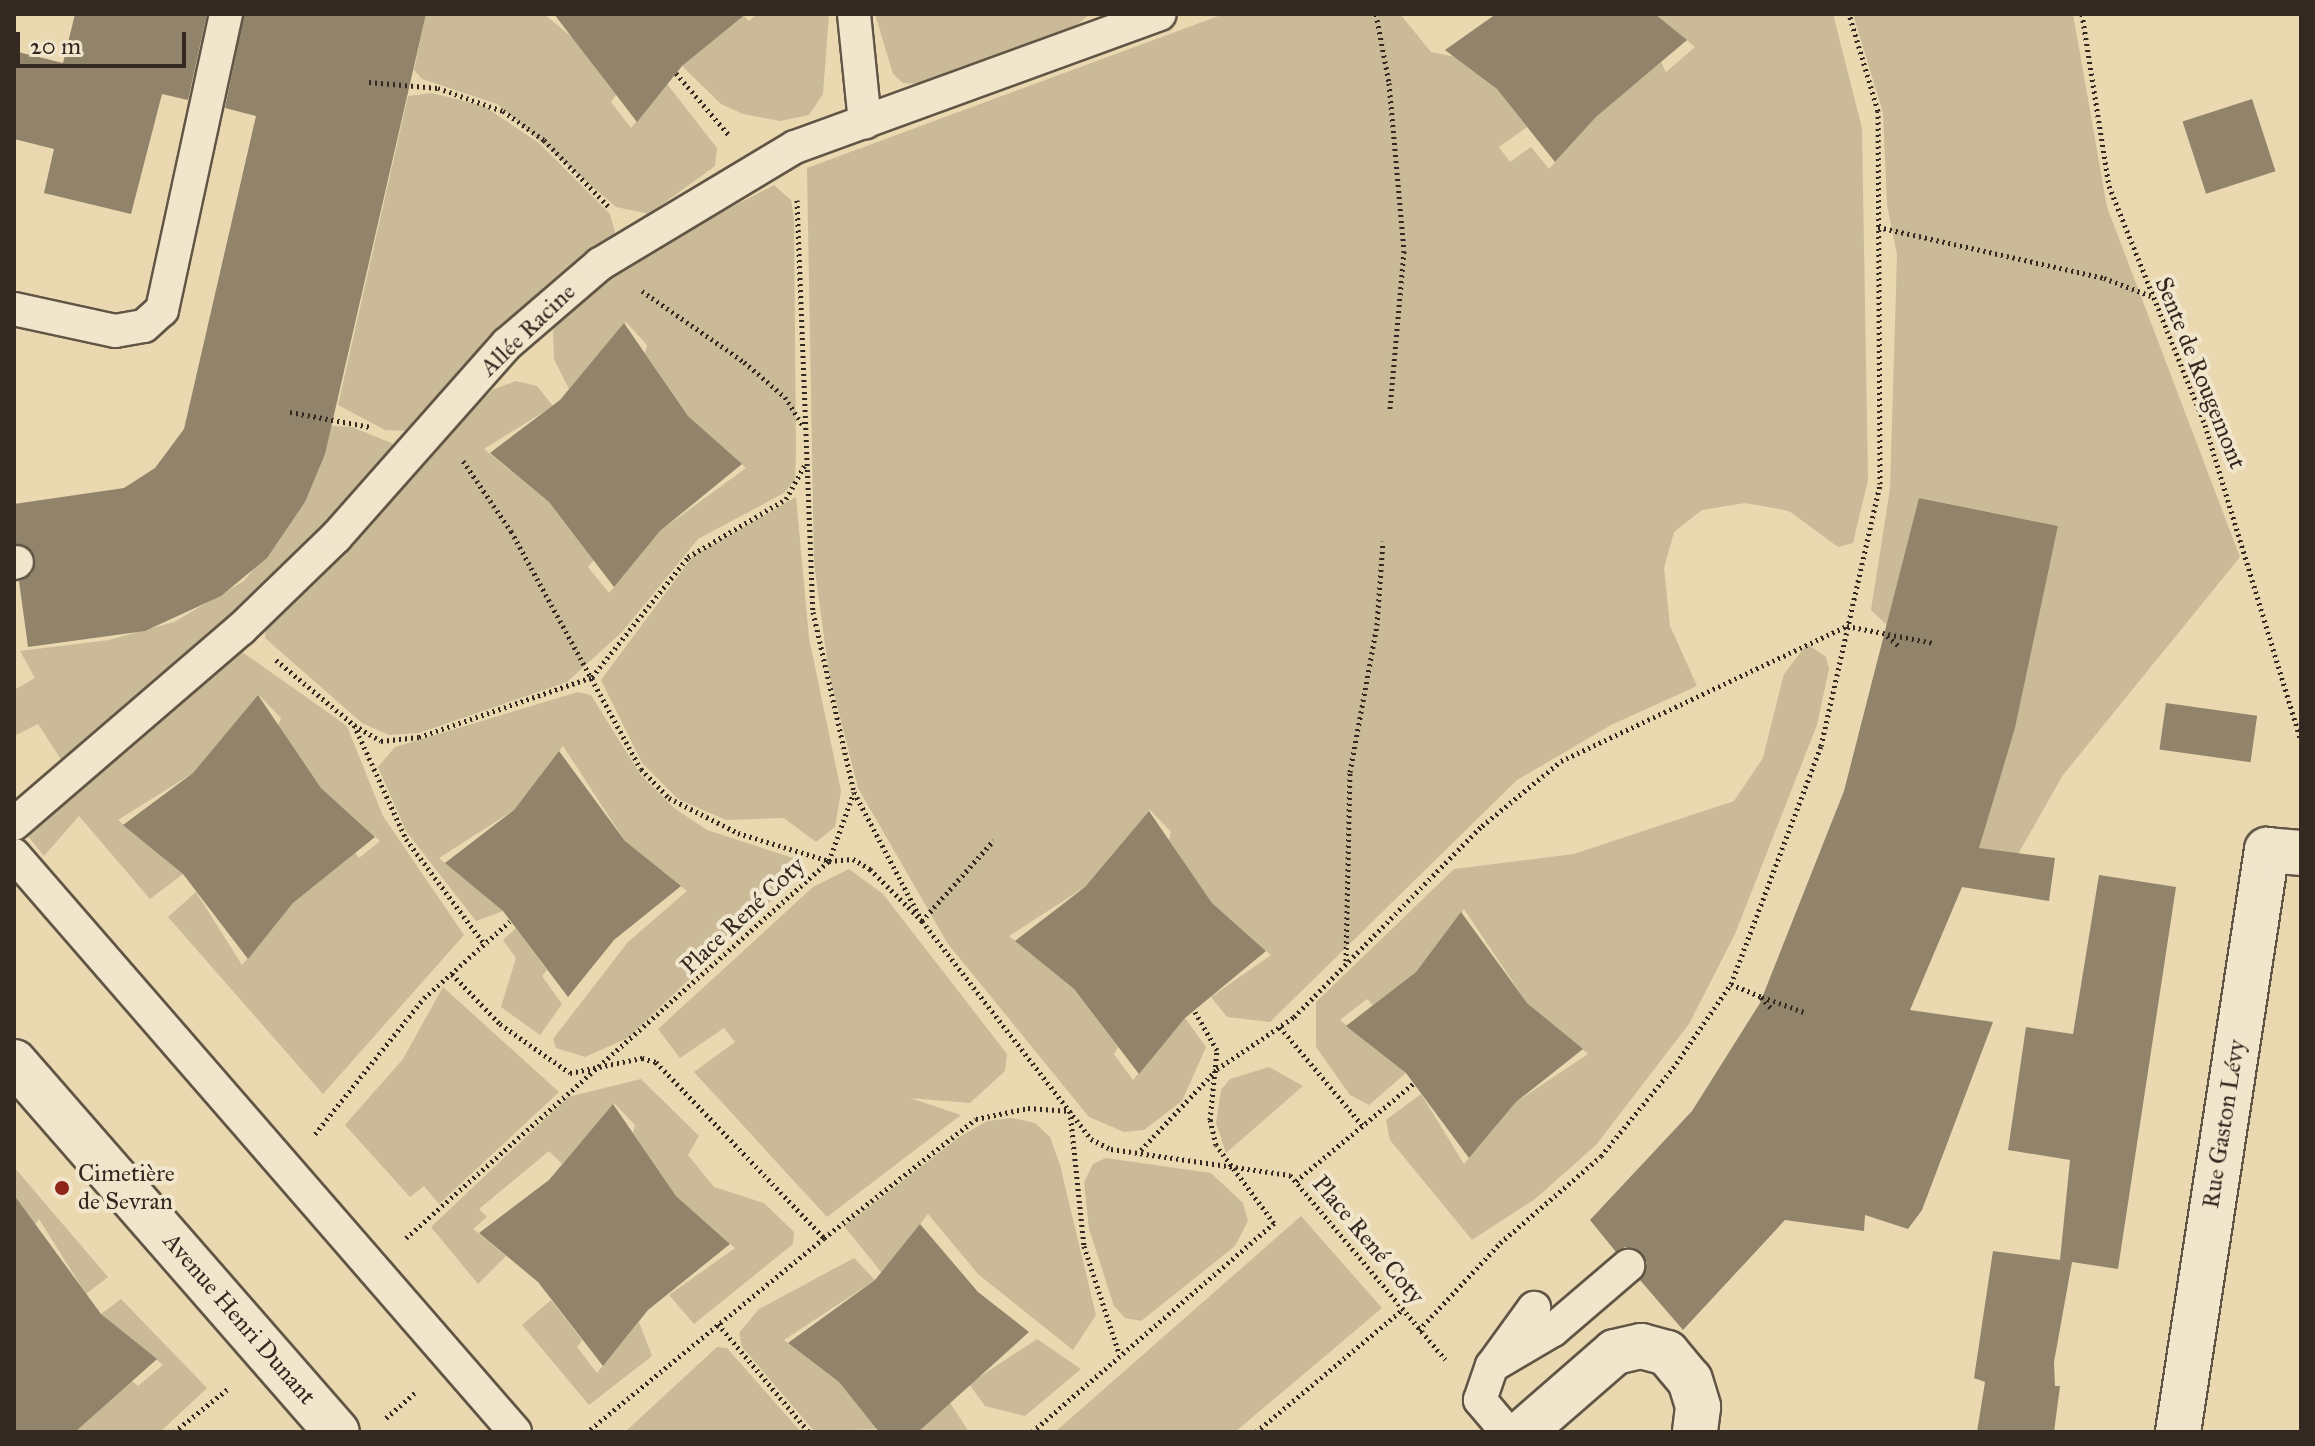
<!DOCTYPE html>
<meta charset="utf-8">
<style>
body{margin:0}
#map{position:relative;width:2315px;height:1446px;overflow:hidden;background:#e9d8b0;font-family:"IM FELL Great Primer",serif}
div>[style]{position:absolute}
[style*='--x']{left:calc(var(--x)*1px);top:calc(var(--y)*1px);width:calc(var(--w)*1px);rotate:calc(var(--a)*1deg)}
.green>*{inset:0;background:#caba98}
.building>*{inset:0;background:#92846b;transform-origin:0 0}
.path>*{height:5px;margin-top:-2.5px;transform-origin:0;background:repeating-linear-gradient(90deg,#342921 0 2px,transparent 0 6px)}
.roads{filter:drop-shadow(2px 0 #615545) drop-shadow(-2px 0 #615545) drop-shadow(0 2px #615545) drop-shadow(0 -2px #615545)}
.lane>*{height:32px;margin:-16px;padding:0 16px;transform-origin:16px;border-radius:16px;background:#f1e6cc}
.street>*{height:44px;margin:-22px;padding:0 22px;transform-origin:22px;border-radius:22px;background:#f1e6cc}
.dots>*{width:22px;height:22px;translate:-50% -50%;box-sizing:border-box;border:4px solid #f1e6cc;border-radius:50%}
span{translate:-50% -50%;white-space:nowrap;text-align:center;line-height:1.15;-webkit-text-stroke:8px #f1e6cc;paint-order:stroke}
.street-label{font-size:24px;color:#342921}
.poi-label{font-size:24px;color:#342921}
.left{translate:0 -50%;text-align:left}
.frame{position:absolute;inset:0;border:16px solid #342921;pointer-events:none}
.scale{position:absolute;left:16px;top:32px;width:170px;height:36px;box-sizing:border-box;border:4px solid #342921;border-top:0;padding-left:10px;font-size:24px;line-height:28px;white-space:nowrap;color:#342921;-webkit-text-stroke:6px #f1e6cc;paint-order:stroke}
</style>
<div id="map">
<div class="green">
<i style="clip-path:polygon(426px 14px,544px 14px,572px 37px,616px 95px,611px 102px,631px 128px,667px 84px,717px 148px,715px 166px,649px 214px,616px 207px,497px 104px,422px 79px,414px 70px)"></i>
<i style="clip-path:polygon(757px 14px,829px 14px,823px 94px,809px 115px,780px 121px,743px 114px,721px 104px,682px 66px,744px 16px,749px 21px)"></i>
<i style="clip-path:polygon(875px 14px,1090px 14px,1067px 33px,920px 84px,903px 83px,893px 74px)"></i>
<i style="clip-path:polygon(1224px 14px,1400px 14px,1431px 52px,1456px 57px,1497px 89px,1527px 127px,1499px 147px,1510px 162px,1531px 147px,1549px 169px,1596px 117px,1661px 62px,1666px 72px,1695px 47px,1655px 14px,1833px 14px,1862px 128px,1868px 480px,1853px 543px,1838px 547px,1789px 511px,1745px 503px,1702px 510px,1674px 532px,1664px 568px,1670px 626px,1697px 686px,1611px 725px,1517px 780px,1270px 1022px,1227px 1017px,1211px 997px,1271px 955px,1212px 903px,1169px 840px,1171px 832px,1150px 810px,1085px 887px,1009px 936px,1074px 989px,1118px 1047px,1114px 1054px,1133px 1080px,1185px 1018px,1206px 1047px,1182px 1101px,1144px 1130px,1124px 1132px,1089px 1117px,948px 944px,858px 788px,829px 674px,814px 563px,807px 168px)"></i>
<i style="clip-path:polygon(1853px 14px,2073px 14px,2107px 207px,2240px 557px,2063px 775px,2018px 854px,1976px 849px,2015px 728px,2058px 526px,1920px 498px,1890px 628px,1871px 610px,1890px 489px,1897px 255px,1887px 205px,1883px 113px)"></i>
<i style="clip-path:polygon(432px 93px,484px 106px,539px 143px,610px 214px,615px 233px,519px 311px,405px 431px,385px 430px,338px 405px,408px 96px)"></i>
<i style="clip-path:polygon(774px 185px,791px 200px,794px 217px,796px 450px,795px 479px,784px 493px,698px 539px,622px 632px,567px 682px,419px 733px,389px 735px,362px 723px,265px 638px,266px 625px,360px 536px,467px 413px,494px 389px,516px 381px,537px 386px,553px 406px,484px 449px,549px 502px,594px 560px,588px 567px,609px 593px,660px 531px,746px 468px,688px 416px,645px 353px,647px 345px,626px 322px,569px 389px,554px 359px,553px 331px,563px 311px,643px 253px)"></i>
<i style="clip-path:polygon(331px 426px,352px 427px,396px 445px,329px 523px,213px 634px,62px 761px,38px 724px,14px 736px,14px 690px,35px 678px,20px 651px,109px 640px,174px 622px,244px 581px,305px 502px)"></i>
<i style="clip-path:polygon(796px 497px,809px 638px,841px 791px,835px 827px,816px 842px,784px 818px,726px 820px,678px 799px,642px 763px,601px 680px,693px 556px)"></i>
<i style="clip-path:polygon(1807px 644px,1826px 657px,1829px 669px,1817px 725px,1735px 934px,1689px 1024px,1596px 1145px,1535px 1199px,1472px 1240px,1390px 1140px,1386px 1120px,1421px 1094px,1464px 1164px,1516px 1102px,1588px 1054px,1527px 1003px,1464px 909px,1416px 972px,1373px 1005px,1367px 999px,1340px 1020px,1406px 1073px,1369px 1105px,1350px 1095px,1316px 1047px,1316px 1002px,1454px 869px,1574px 854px,1734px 801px,1763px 758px,1784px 674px)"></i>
<i style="clip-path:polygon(238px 649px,347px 726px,383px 816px,464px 935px,323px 1094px,168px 917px,196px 892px,242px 965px,293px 903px,355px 853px,359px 858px,380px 841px,321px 788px,278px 726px,281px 718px,259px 695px,193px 773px,118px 820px,183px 874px,150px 899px,79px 816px,44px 856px,24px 831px)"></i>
<i style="clip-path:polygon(578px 692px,591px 695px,640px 774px,674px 808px,707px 830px,793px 858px,802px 871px,628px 1038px,585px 1057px,556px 1048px,553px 1039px,628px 942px,687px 891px,625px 841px,563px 746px,514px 810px,439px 858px,503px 911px,476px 921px,406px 831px,378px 767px,395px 747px)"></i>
<i style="clip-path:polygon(849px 869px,883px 894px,1007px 1054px,1005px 1071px,970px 1103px,910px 1098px,961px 1115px,827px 1217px,694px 1072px,735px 1042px,724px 1028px,680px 1058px,658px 1029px,813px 887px)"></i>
<i style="clip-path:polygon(516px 928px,547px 970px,542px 976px,562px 1004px,540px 1035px,501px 1007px,516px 958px,503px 940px)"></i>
<i style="clip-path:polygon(443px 987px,559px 1092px,439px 1204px,424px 1186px,410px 1197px,345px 1125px,403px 1059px)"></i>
<i style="clip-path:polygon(1269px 1067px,1303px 1086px,1226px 1153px,1216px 1123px,1221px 1090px,1230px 1079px)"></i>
<i style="clip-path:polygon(641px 1079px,699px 1136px,688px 1155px,714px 1187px,764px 1203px,794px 1232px,793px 1244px,694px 1324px,669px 1295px,735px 1248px,676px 1196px,633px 1133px,635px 1125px,614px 1103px,562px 1164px,549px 1151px,479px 1209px,487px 1217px,473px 1229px,506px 1256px,478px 1284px,431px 1227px,568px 1097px)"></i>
<i style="clip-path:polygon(1012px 1118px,1035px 1123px,1050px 1137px,1060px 1165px,1096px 1315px,1073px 1350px,978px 1274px,928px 1214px,882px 1273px,844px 1226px,958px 1138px,987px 1121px)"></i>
<i style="clip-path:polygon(1106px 1158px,1211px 1173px,1243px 1203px,1248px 1221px,1235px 1246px,1141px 1321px,1125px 1318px,1114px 1306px,1089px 1229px,1084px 1182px,1093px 1164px)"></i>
<i style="clip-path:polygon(14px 1167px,108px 1277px,86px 1294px,39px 1219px,14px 1252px)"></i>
<i style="clip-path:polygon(1301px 1216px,1382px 1308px,1235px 1432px,1055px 1432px)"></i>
<i style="clip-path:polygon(854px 1258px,875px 1280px,784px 1340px,839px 1382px,877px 1429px,815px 1432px,742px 1347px,739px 1333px,759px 1309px)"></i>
<i style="clip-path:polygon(121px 1299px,207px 1388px,160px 1432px,75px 1432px,131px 1380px,138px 1386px,163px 1365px,101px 1314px)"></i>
<i style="clip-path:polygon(551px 1300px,582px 1340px,577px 1347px,597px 1373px,639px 1322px,652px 1356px,589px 1405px,522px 1325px)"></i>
<i style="clip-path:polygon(1037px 1339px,1081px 1369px,1025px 1416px,985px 1406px,969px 1384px)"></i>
<i style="clip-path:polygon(717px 1347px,727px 1348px,801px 1432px,625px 1432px)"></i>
<i style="clip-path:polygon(949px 1401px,969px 1432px,918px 1432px,938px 1410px)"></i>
</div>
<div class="building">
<i style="clip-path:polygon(75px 14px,207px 14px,188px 100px,162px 94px,131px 214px,44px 193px,54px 149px,14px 139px,14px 51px,63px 63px)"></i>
<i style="clip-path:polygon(244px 14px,426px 14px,325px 454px,305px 502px,267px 558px,221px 596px,145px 631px,28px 647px,19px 581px,32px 574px,35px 557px,14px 544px,14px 504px,124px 488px,155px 468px,184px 429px,256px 116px,225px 108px)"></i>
<i style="clip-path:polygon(554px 14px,746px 14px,682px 66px,637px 122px)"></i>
<i style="clip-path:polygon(1496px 14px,1655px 14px,1687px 40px,1596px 117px,1555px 162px,1497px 89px,1445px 50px)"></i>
<i style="left:2252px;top:99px;width:76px;height:73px;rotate:72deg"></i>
<i style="clip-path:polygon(624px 323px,688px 416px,742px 464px,660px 531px,614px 587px,549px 502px,490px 453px,560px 400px)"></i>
<i style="clip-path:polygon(1919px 498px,2058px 526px,2015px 728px,1979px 848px,2055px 858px,2049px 901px,1962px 887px,1910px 1010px,1993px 1022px,1922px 1210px,1908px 1229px,1865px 1215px,1864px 1231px,1785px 1220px,1683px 1330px,1640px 1280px,1647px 1263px,1642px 1253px,1625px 1247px,1616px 1252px,1590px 1220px,1692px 1111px,1760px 1003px,1844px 791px)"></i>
<i style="clip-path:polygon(258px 695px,321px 788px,375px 837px,293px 903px,248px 959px,183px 874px,123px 825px,193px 773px)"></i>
<i style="left:2166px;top:703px;width:92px;height:47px;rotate:8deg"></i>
<i style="clip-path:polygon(559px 751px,625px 841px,681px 886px,614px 940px,568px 997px,503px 911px,445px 863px,514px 810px)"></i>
<i style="clip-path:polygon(1149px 811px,1212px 903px,1266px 951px,1185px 1018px,1139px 1074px,1074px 989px,1015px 941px,1085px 887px)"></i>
<i style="clip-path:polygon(2099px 875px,2176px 887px,2118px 1269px,2072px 1262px,2054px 1362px,2055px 1386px,2060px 1386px,2054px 1432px,1977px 1432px,1985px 1382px,1974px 1378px,1993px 1251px,2060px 1260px,2070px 1160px,2008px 1150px,2026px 1027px,2073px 1034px)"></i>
<i style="clip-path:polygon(1461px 912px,1527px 1003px,1583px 1049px,1516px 1102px,1469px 1158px,1406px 1073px,1346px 1026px,1416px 972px)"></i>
<i style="clip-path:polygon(613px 1104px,676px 1196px,730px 1244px,648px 1310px,603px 1366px,538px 1282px,479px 1233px,549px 1180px)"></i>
<i style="clip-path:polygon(14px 1195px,101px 1314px,157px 1359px,75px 1432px,14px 1432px)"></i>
<i style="clip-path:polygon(920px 1224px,978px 1292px,1029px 1332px,918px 1432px,879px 1432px,839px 1382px,788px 1343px,875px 1280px)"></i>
</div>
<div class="path">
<i style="--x:1376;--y:14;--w:70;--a:79.3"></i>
<i style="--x:1389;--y:83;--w:169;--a:84.9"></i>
<i style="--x:1404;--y:251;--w:159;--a:95.1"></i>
<i style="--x:2082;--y:14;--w:174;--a:81.1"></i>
<i style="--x:2109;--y:186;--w:258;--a:68.1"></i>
<i style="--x:2205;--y:425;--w:330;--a:73.1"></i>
<i style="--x:676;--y:73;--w:82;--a:49.5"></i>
<i style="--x:369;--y:82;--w:69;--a:5"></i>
<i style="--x:438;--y:88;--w:69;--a:19.5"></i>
<i style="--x:503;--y:111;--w:50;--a:35.3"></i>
<i style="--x:544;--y:140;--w:93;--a:45.9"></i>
<i style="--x:797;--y:200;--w:412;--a:87.8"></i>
<i style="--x:813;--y:612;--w:185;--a:77.2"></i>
<i style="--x:854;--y:792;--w:146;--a:62.2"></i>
<i style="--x:922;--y:921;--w:108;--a:-48.4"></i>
<i style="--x:1878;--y:227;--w:232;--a:12.7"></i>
<i style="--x:2104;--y:278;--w:50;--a:21"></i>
<i style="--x:642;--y:291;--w:124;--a:34.8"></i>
<i style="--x:744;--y:362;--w:54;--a:40.5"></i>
<i style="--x:785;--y:397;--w:36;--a:58"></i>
<i style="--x:290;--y:412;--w:82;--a:10.5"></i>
<i style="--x:463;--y:461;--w:85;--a:55.6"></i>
<i style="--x:511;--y:531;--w:271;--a:61.4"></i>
<i style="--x:641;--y:769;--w:40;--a:46"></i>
<i style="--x:669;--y:798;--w:77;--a:26.9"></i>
<i style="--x:738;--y:833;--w:95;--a:17.1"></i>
<i style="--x:829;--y:861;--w:24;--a:-5"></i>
<i style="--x:853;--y:859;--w:20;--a:30"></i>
<i style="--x:870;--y:869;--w:74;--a:45"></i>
<i style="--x:922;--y:921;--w:276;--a:52.2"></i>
<i style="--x:1091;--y:1139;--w:22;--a:27"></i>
<i style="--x:1111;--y:1149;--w:181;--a:8.3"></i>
<i style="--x:1290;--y:1175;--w:241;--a:49.9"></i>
<i style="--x:1887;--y:636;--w:16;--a:40"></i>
<i style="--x:276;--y:660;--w:102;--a:39.8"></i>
<i style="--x:354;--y:725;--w:125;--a:65.5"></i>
<i style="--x:406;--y:839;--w:132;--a:53.3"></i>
<i style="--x:354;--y:725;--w:31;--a:31"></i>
<i style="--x:381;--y:741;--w:38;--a:-6"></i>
<i style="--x:419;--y:737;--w:183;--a:-19.1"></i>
<i style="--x:592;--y:677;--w:154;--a:-51.3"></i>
<i style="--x:688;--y:557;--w:114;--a:-30.6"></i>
<i style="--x:786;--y:499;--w:38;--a:-61"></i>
<i style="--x:1346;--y:961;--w:189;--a:-88.8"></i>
<i style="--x:1350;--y:772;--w:149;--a:-79.6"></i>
<i style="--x:1377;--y:625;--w:84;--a:-85.9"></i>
<i style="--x:452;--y:974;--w:69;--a:46.2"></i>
<i style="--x:500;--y:1024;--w:85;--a:35"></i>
<i style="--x:570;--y:1073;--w:74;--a:-11.8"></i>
<i style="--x:642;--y:1058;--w:15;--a:16"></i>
<i style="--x:656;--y:1062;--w:243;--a:46.3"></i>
<i style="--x:824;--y:1238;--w:306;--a:140.7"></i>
<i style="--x:1731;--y:984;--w:33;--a:23"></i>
<i style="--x:1761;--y:997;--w:15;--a:48"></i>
<i style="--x:1762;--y:997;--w:45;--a:19.7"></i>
<i style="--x:1280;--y:1027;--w:128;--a:50.1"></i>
<i style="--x:315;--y:1134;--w:174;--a:-51.3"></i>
<i style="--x:424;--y:998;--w:115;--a:-41.8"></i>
<i style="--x:1141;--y:1150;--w:111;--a:-46.8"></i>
<i style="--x:1217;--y:1069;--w:93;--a:-34"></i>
<i style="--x:1294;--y:1017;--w:268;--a:-45.5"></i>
<i style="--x:1482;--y:826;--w:102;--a:-39.4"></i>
<i style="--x:1561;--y:761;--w:316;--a:-25.3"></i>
<i style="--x:1847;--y:626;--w:89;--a:11.1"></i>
<i style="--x:1296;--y:1181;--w:152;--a:-39.7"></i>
<i style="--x:406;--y:1238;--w:567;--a:-41.71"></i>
<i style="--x:829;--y:861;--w:73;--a:-70.1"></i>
<i style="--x:824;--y:1238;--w:193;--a:-38.1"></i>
<i style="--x:976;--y:1119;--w:53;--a:-11.9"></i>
<i style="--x:1028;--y:1108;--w:42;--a:4.1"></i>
<i style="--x:1070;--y:1111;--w:136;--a:84.1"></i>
<i style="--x:1084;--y:1246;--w:113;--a:71.9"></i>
<i style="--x:718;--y:1324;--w:141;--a:49.9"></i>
<i style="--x:1419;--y:1330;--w:119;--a:-47"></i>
<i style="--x:1500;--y:1243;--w:133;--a:-40.7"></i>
<i style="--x:1601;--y:1156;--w:114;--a:-50.7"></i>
<i style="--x:1673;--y:1068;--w:102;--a:-55.4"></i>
<i style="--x:1731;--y:984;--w:254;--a:-69.3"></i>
<i style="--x:1821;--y:746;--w:269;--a:-77.3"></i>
<i style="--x:1880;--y:484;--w:373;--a:-90.3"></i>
<i style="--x:1878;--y:111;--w:101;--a:-106.6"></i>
<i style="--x:386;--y:1418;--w:41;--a:-41.1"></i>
<i style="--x:174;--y:1432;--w:70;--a:-38.7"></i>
<i style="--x:1032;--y:1432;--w:320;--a:-40.8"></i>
<i style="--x:1274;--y:1223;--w:97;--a:-126.6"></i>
<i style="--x:1216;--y:1145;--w:26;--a:-103"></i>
<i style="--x:1210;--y:1120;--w:70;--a:-84.3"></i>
<i style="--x:1217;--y:1050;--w:46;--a:-119.9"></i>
<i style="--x:1256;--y:1432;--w:192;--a:-39.9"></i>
</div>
<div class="roads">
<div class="lane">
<i style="--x:854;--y:14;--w:109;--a:84.2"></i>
<i style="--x:14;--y:309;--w:103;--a:12.3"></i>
<i style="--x:115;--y:331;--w:29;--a:-10"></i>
<i style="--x:144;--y:326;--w:24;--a:-42"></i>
<i style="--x:162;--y:310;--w:303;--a:-77.8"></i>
<i style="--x:14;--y:563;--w:3;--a:-18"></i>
<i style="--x:14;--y:824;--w:299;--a:-40.7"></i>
<i style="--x:241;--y:629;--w:132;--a:-44.1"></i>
<i style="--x:336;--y:537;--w:258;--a:-48.5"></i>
<i style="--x:507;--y:344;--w:123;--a:-40.7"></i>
<i style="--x:600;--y:264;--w:227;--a:-31"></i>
<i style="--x:795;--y:147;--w:388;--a:-20"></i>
<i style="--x:14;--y:855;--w:764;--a:49.03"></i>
<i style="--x:1492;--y:1366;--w:71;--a:-30.5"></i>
<i style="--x:1553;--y:1330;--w:99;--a:-40.5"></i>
<i style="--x:1507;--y:1432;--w:42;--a:-130.2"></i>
<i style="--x:1480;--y:1400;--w:36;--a:-71"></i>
<i style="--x:1492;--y:1366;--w:72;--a:-54.1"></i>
</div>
<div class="street">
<i style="--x:14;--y:1062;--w:491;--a:48.9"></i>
<i style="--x:1523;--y:1432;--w:122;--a:-41"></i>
<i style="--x:1615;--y:1352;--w:27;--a:-13"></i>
<i style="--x:1641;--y:1346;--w:27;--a:15"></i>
<i style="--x:1667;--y:1353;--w:35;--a:50"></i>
<i style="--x:1690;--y:1380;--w:28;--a:73"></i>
<i style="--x:1698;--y:1407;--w:25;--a:97"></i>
<i style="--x:2178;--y:1432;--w:589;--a:-81.31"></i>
<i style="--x:2267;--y:850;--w:34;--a:5"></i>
</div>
</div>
<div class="dots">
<i style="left:62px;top:1188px;background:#8f2418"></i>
</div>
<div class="street-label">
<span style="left:528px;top:330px;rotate:-44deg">Allée Racine</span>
<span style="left:2200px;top:373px;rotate:68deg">Sente de Rougemont</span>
<span style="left:743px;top:916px;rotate:-43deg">Place René Coty</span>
<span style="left:2224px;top:1124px;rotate:-81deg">Rue Gaston Lévy</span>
<span style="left:1368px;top:1240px;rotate:50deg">Place René Coty</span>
<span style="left:239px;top:1319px;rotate:49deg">Avenue Henri Dunant</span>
</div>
<div class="poi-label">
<span class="left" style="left:78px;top:1188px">Cimetière<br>de Sevran</span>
</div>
<div class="frame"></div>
<div class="scale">20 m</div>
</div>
